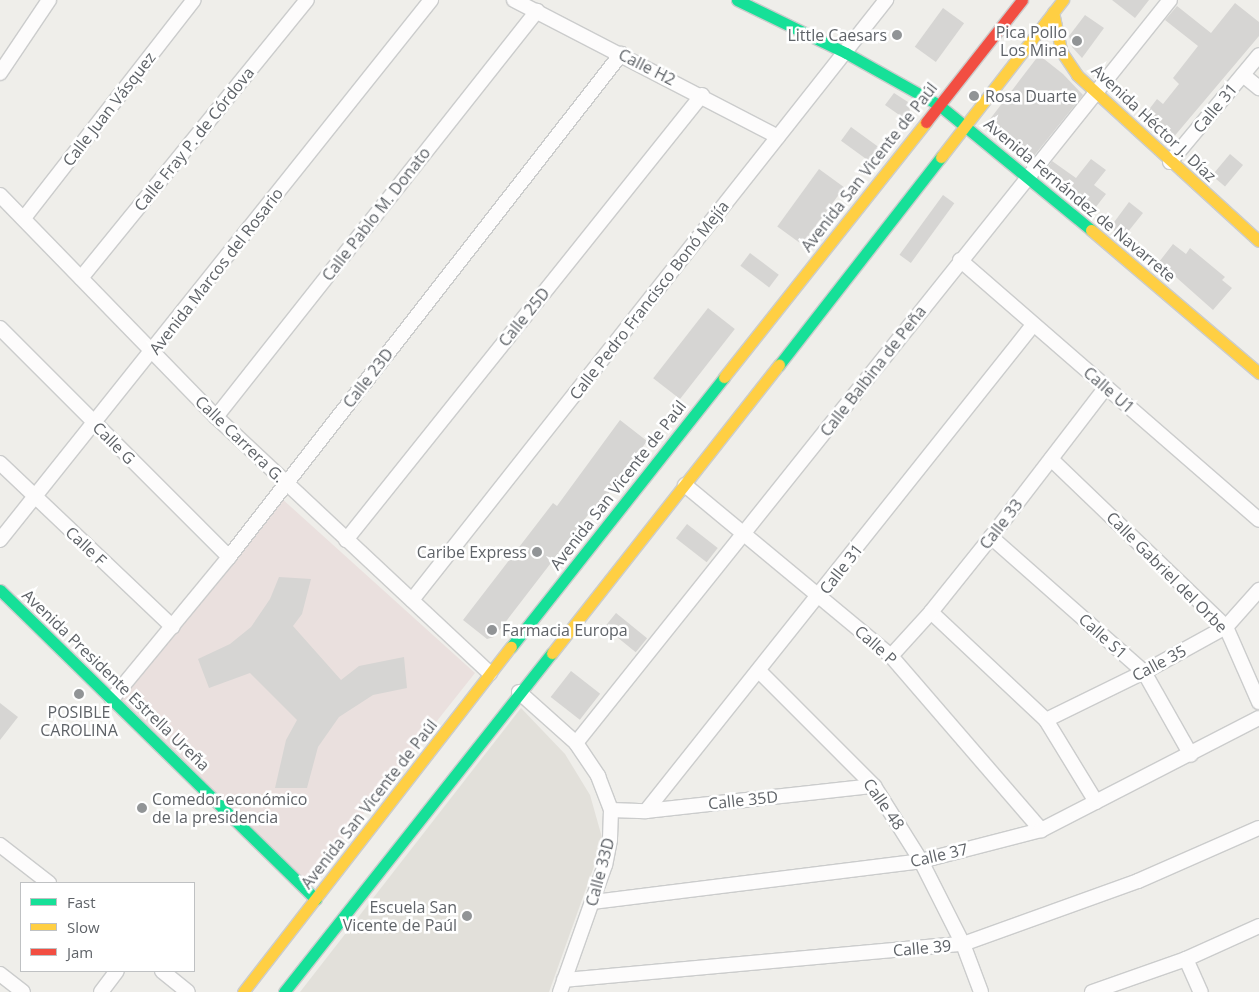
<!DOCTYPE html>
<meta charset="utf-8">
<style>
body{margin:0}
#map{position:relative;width:1259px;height:992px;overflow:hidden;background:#efeeea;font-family:"Open Sans",sans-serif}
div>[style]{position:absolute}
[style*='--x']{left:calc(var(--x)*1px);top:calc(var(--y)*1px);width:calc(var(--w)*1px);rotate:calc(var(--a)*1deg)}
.education>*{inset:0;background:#e2e0da}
.medical>*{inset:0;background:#eae0de}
.building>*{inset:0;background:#d6d5d3;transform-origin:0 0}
.roads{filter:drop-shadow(1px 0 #cbcccc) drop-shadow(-1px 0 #cbcccc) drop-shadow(0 1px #cbcccc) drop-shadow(0 -1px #cbcccc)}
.street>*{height:14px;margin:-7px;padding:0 7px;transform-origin:7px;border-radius:7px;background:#fdfcfc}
.fast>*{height:11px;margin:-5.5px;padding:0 5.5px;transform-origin:5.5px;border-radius:5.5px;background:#16e098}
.slow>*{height:11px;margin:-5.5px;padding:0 5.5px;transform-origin:5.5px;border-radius:5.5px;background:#ffcf43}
.jam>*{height:11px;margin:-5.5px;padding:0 5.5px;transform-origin:5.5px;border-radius:5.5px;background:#f24e42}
.dots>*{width:14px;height:14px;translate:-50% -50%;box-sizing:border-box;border:2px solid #fff;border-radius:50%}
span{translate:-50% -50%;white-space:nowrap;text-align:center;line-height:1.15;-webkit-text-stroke:5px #fff;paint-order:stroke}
.poi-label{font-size:16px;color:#5f6368}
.right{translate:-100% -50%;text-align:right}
.left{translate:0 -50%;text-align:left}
.street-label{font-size:16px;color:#5f6368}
.legend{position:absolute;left:20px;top:882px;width:175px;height:90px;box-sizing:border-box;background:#fff;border:1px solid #bfc1c3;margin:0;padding:6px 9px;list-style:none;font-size:15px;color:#5f6368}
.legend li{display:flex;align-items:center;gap:10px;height:25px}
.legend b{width:25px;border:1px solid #bfc1c3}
</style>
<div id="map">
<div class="education">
<i style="clip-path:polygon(521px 708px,565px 754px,590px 795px,603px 841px,549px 992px,300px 992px)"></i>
</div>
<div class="medical">
<i style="clip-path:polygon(280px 497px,475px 673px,302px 891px,112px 706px)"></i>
</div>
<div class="building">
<i style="clip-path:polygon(1112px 0,1149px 0,1135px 18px)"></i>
<i style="clip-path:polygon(1235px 3px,1259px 22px,1259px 36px,1172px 139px,1144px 116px,1157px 99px,1163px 104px,1179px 84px,1173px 78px,1198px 46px,1165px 20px,1177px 6px,1211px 33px)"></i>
<i style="left:943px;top:8px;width:26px;height:48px;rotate:36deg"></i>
<i style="clip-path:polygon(1085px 15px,1104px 28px,1082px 58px,1072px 47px,1069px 36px)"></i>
<i style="clip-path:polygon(1039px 55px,1063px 74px,1083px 95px,1029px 162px,984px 127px)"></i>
<i style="clip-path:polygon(894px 93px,908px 102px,910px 111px,905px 119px,885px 105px)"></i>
<i style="left:851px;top:127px;width:37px;height:17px;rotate:36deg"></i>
<i style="left:1230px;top:154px;width:17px;height:28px;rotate:40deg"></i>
<i style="clip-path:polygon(1091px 159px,1106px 170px,1094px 185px,1106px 194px,1092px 212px,1081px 202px,1083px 199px,1049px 173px,1048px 167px,1052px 161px,1076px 178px)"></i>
<i style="left:819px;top:169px;width:31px;height:71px;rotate:36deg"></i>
<i style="left:943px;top:195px;width:14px;height:74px;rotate:36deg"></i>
<i style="clip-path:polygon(1129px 202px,1143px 213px,1123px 238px,1112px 229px,1112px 225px)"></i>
<i style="clip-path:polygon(1173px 244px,1186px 254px,1190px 248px,1225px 277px,1222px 280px,1232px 288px,1213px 310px,1159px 262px)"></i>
<i style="left:750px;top:253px;width:36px;height:16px;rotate:37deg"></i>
<i style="left:708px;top:308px;width:34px;height:89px;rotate:38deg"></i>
<i style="clip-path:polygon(620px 420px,647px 441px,597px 509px,594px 507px,494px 637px,487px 639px,463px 620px,553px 503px,557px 506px)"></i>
<i style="left:687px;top:524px;width:39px;height:18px;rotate:38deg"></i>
<i style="clip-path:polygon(279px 577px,311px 579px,302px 614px,293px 626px,341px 680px,359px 666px,404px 657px,407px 688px,373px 695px,339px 717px,318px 747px,307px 788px,275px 788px,286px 740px,297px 720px,250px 673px,209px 688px,198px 659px,230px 644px,251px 627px,270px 599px)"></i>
<i style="left:616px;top:613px;width:40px;height:18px;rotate:39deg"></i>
<i style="left:571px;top:671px;width:37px;height:33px;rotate:38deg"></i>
<i style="clip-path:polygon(0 703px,18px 717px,0 740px)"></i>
</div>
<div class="roads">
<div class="street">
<i style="--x:514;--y:0;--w:297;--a:27.4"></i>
<i style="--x:0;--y:73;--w:88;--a:-56.1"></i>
<i style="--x:1243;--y:75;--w:21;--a:39"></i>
<i style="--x:1170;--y:162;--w:139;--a:-50.2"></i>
<i style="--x:0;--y:195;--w:310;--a:45.8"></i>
<i style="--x:216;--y:417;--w:375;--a:43.1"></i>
<i style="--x:24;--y:218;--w:276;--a:-52.1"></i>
<i style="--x:960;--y:260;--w:396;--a:41"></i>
<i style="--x:81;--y:278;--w:358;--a:-50.9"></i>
<i style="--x:0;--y:328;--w:324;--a:45"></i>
<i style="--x:216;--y:417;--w:518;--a:-51.67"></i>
<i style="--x:1051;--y:459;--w:243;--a:43.8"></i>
<i style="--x:1226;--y:627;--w:82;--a:66.3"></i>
<i style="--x:0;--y:463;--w:238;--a:43.5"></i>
<i style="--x:685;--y:485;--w:268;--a:39.7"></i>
<i style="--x:891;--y:656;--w:230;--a:49.2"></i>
<i style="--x:991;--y:537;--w:204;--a:41.4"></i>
<i style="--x:1144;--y:672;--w:95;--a:60.5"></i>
<i style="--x:0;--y:540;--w:691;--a:-51.4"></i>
<i style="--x:346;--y:540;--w:570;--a:-51.34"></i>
<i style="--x:412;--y:600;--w:765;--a:-51.69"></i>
<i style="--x:931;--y:612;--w:158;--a:43.2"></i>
<i style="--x:1046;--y:720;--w:96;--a:58.6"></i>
<i style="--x:891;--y:656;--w:59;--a:-47.7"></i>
<i style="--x:931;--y:612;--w:96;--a:-51.3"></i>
<i style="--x:991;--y:537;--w:189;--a:-52.5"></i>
<i style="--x:759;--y:671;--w:163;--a:45"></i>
<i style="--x:874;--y:786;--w:89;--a:57.9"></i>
<i style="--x:921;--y:861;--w:93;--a:63.2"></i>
<i style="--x:963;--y:944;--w:51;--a:69.4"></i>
<i style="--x:519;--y:692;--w:76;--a:41.8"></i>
<i style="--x:576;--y:743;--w:40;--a:56"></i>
<i style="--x:598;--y:776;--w:36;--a:69"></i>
<i style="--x:611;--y:810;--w:30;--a:92"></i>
<i style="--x:610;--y:840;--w:25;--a:101"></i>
<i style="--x:605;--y:865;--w:135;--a:109.5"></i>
<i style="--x:112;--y:699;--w:184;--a:-50.5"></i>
<i style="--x:229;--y:557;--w:638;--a:-52.07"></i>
<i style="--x:1046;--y:720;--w:109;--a:-26.1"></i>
<i style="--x:1144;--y:672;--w:94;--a:-28.8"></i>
<i style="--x:1226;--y:627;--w:50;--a:-48.3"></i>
<i style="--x:576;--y:743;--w:951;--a:-51.36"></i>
<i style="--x:611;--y:810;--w:35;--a:2"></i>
<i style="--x:646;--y:811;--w:229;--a:-6.3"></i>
<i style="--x:646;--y:811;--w:621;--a:-51.47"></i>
<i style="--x:0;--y:845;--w:62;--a:37.8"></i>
<i style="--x:593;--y:902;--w:331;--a:-7.1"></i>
<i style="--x:921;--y:861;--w:124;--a:-14.5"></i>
<i style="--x:1041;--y:830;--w:245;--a:-27.2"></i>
<i style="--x:1186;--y:959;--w:36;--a:66"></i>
<i style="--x:162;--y:971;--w:33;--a:39"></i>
<i style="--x:0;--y:974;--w:29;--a:38"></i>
<i style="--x:564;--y:980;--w:401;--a:-5.2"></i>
<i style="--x:963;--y:944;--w:186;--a:-19.8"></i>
<i style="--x:1138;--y:881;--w:132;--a:-23.7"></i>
<i style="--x:101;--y:992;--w:26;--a:-53"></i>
<i style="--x:1092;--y:992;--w:100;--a:-19.3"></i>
<i style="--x:1186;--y:959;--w:80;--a:-24.3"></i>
</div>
<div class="fast">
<i style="--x:737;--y:0;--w:121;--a:25.9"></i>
<i style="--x:846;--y:53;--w:107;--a:29.2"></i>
<i style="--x:939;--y:105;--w:197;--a:39.4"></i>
<i style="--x:779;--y:365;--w:264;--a:-52.1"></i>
<i style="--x:0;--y:590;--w:442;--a:44.4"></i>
<i style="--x:511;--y:647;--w:344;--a:-51.7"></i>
<i style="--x:284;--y:992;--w:432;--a:-51.7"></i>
</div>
<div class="slow">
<i style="--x:1053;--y:12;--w:40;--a:78"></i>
<i style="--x:1061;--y:51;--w:29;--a:56"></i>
<i style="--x:1077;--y:75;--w:246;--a:42.4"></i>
<i style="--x:941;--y:157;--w:199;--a:-52.2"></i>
<i style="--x:1091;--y:230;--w:221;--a:40.4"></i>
<i style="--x:724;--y:377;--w:325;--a:-51.6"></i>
<i style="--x:552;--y:653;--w:367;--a:-51.8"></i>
<i style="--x:243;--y:992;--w:437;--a:-52.2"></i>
</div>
<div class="jam">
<i style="--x:926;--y:122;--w:155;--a:-51.8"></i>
</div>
</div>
<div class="dots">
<i style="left:897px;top:35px;background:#919496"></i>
<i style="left:1077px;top:41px;background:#919496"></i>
<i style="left:974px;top:96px;background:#919496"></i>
<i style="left:537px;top:552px;background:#919496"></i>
<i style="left:492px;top:630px;background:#919496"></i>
<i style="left:79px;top:694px;background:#919496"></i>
<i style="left:142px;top:808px;background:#919496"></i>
<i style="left:467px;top:916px;background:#919496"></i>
</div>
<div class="poi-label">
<span class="right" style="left:1067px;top:41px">Pica Pollo<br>Los Mina</span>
<span class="right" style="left:887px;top:35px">Little Caesars</span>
<span class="left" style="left:985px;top:96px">Rosa Duarte</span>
<span class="right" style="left:527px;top:552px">Caribe Express</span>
<span class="left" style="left:502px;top:630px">Farmacia Europa</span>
<span style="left:79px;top:721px">POSIBLE<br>CAROLINA</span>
<span class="left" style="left:152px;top:808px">Comedor económico<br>de la presidencia</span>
<span class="right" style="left:457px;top:916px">Escuela San<br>Vicente de Paúl</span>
</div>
<div class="street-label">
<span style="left:647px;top:67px;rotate:27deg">Calle H2</span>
<span style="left:1215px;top:108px;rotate:-50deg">Calle 31</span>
<span style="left:109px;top:109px;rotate:-52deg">Calle Juan Vásquez</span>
<span style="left:1154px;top:123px;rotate:43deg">Avenida Héctor J. Díaz</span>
<span style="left:194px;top:139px;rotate:-51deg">Calle Fray P. de Córdova</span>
<span style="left:869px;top:167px;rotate:-52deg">Avenida San Vicente de Paúl</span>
<span style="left:1080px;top:200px;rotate:40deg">Avenida Fernández de Navarrete</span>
<span style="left:376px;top:214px;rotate:-52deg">Calle Pablo M. Donato</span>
<span style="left:216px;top:271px;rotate:-52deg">Avenida Marcos del Rosario</span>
<span style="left:649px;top:300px;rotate:-52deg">Calle Pedro Francisco Bonó Mejía</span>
<span style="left:524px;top:317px;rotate:-51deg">Calle 25D</span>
<span style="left:873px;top:371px;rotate:-52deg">Calle Balbina de Peña</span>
<span style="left:368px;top:378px;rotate:-52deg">Calle 23D</span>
<span style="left:1109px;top:390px;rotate:41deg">Calle U1</span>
<span style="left:240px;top:439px;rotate:44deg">Calle Carrera G.</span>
<span style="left:114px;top:443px;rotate:45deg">Calle G</span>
<span style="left:618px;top:485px;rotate:-52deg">Avenida San Vicente de Paúl</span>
<span style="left:1001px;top:524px;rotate:-52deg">Calle 33</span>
<span style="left:86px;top:546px;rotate:43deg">Calle F</span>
<span style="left:841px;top:569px;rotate:-52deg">Calle 31</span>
<span style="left:1167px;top:572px;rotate:45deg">Calle Gabriel del Orbe</span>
<span style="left:1103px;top:636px;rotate:42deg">Calle S1</span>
<span style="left:876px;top:645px;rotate:42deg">Calle P</span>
<span style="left:1159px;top:663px;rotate:-28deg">Calle 35</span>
<span style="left:116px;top:680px;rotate:44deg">Avenida Presidente Estrella Ureña</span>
<span style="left:743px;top:800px;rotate:-6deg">Calle 35D</span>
<span style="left:369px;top:804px;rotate:-52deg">Avenida San Vicente de Paúl</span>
<span style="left:884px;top:804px;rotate:55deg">Calle 48</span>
<span style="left:939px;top:855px;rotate:-13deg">Calle 37</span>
<span style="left:600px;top:872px;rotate:-75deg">Calle 33D</span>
<span style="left:922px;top:948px;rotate:-5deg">Calle 39</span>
</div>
<ul class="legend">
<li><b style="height:6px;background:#16e098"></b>Fast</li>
<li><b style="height:6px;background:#ffcf43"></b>Slow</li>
<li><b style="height:6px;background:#f24e42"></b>Jam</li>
</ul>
</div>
